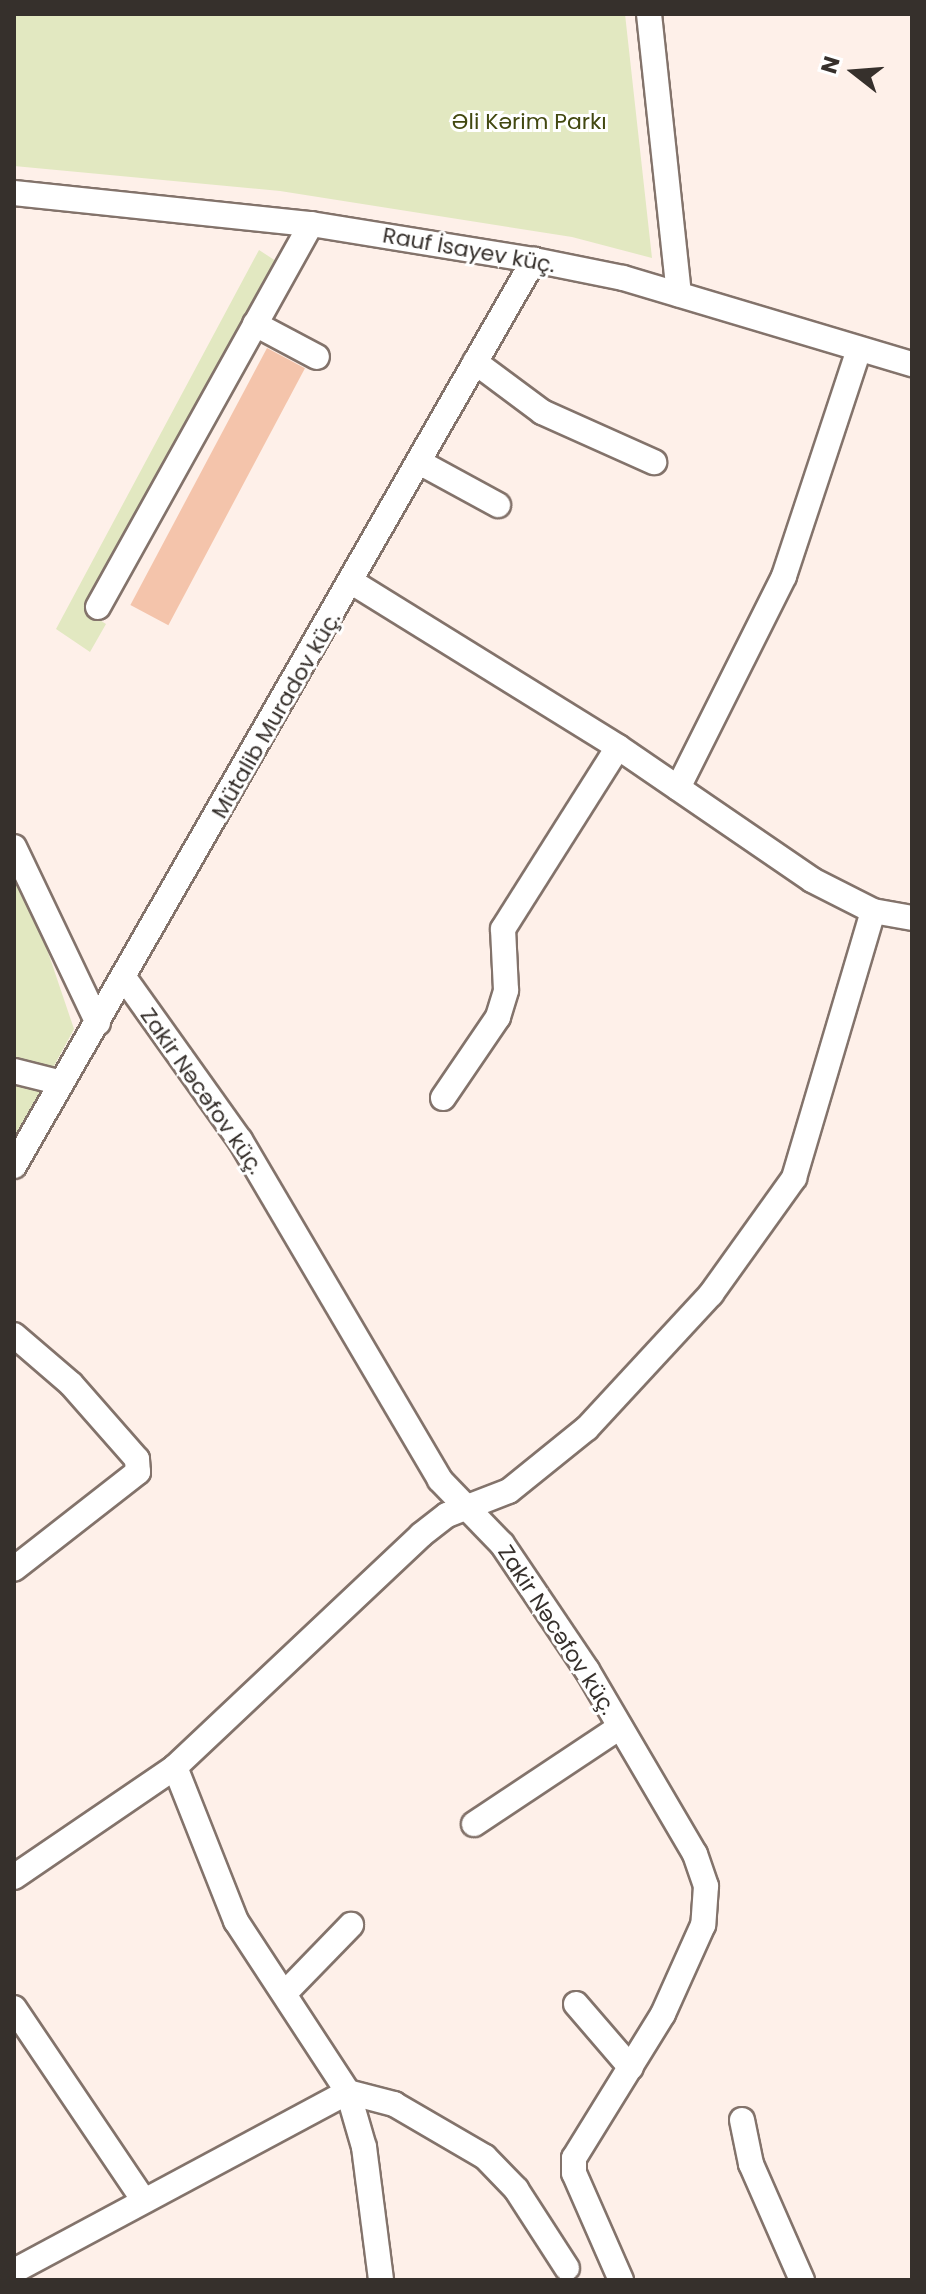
<!DOCTYPE html>
<meta charset="utf-8">
<style>
body{margin:0}
#map{position:relative;width:926px;height:2294px;overflow:hidden;background:#fef0e9;font-family:Poppins,sans-serif}
div>[style]{position:absolute}
[style*='--x']{left:calc(var(--x)*1px);top:calc(var(--y)*1px);width:calc(var(--w)*1px);rotate:calc(var(--a)*1deg)}
.green>*{inset:0;background:#e2e8c1}
.building>*{inset:0;background:#f4c4ab;transform-origin:0 0}
.roads{filter:drop-shadow(2px 0 #83736b) drop-shadow(-2px 0 #83736b) drop-shadow(0 2px #83736b) drop-shadow(0 -2px #83736b)}
.minor>*{height:24px;margin:-12px;padding:0 12px;transform-origin:12px;border-radius:12px;background:#fff}
span{translate:-50% -50%;white-space:nowrap;text-align:center;line-height:1.15;-webkit-text-stroke:6px #fff;paint-order:stroke}
.park-label{font-size:22px;color:#424810}
.street-label{font-size:22px;color:#36302c}
.frame{position:absolute;inset:0;border:16px solid #36302c;pointer-events:none}
.north{position:absolute;left:814px;top:32px;width:80px;height:80px;-webkit-text-stroke:6px #fff;paint-order:stroke;rotate:287deg;font-size:22px;font-weight:700;line-height:32px;text-align:center;color:#36302c}
.north::after{content:'';display:block;margin:auto;width:28px;height:36px;background:#36302c;clip-path:polygon(50% 0,100% 100%,50% 72%,0 100%)}
</style>
<div id="map">
<div class="green">
<i style="clip-path:polygon(14px 14px,625px 14px,652px 258px,572px 237px,280px 191px,14px 166px)"></i>
<i style="clip-path:polygon(259px 250px,279px 263px,87px 612px,106px 624px,90px 652px,56px 629px)"></i>
<i style="clip-path:polygon(14px 874px,28px 893px,74px 1029px,14px 1140px)"></i>
</div>
<div class="building">
<i style="left:267px;top:348px;width:43px;height:291px;rotate:28deg"></i>
</div>
<div class="roads">
<div class="minor">
<i style="--x:649;--y:14;--w:282;--a:83.9"></i>
<i style="--x:14;--y:193;--w:299;--a:6"></i>
<i style="--x:311;--y:224;--w:226;--a:9.2"></i>
<i style="--x:534;--y:260;--w:91;--a:11.4"></i>
<i style="--x:623;--y:278;--w:302;--a:16.6"></i>
<i style="--x:255;--y:324;--w:70;--a:28"></i>
<i style="--x:475;--y:362;--w:84;--a:36.7"></i>
<i style="--x:542;--y:412;--w:123;--a:24.1"></i>
<i style="--x:419;--y:462;--w:90;--a:28.6"></i>
<i style="--x:352;--y:582;--w:313;--a:31.8"></i>
<i style="--x:618;--y:747;--w:235;--a:34.4"></i>
<i style="--x:812;--y:880;--w:68;--a:26.9"></i>
<i style="--x:873;--y:911;--w:40;--a:10"></i>
<i style="--x:98;--y:607;--w:438;--a:-60.9"></i>
<i style="--x:678;--y:788;--w:237;--a:-63.4"></i>
<i style="--x:784;--y:576;--w:239;--a:-71.7"></i>
<i style="--x:14;--y:847;--w:195;--a:64.5"></i>
<i style="--x:125;--y:979;--w:198;--a:54.5"></i>
<i style="--x:240;--y:1140;--w:394;--a:59.5"></i>
<i style="--x:440;--y:1480;--w:89;--a:45.9"></i>
<i style="--x:502;--y:1544;--w:152;--a:56"></i>
<i style="--x:587;--y:1670;--w:213;--a:59.6"></i>
<i style="--x:695;--y:1854;--w:34;--a:71"></i>
<i style="--x:706;--y:1886;--w:39;--a:94"></i>
<i style="--x:703;--y:1925;--w:98;--a:114.2"></i>
<i style="--x:663;--y:2014;--w:169;--a:121.7"></i>
<i style="--x:574;--y:2158;--w:15;--a:90"></i>
<i style="--x:574;--y:2173;--w:117;--a:66.3"></i>
<i style="--x:14;--y:1071;--w:49;--a:14"></i>
<i style="--x:443;--y:1098;--w:98;--a:-55.8"></i>
<i style="--x:498;--y:1017;--w:28;--a:-73"></i>
<i style="--x:506;--y:990;--w:61;--a:-92.8"></i>
<i style="--x:503;--y:929;--w:215;--a:-57.7"></i>
<i style="--x:14;--y:1166;--w:1045;--a:-60.15"></i>
<i style="--x:14;--y:1335;--w:75;--a:40.7"></i>
<i style="--x:71;--y:1384;--w:100;--a:48.7"></i>
<i style="--x:137;--y:1459;--w:13;--a:86"></i>
<i style="--x:138;--y:1472;--w:157;--a:142"></i>
<i style="--x:175;--y:1767;--w:166;--a:68.4"></i>
<i style="--x:236;--y:1921;--w:204;--a:56.8"></i>
<i style="--x:348;--y:2092;--w:57;--a:73.8"></i>
<i style="--x:364;--y:2147;--w:134;--a:82.7"></i>
<i style="--x:474;--y:1824;--w:175;--a:-33.6"></i>
<i style="--x:14;--y:1877;--w:195;--a:-34.3"></i>
<i style="--x:175;--y:1767;--w:338;--a:-43.3"></i>
<i style="--x:421;--y:1535;--w:33;--a:-38"></i>
<i style="--x:447;--y:1515;--w:66;--a:-21.2"></i>
<i style="--x:509;--y:1491;--w:100;--a:-38.9"></i>
<i style="--x:587;--y:1428;--w:183;--a:-47.2"></i>
<i style="--x:711;--y:1294;--w:143;--a:-54.4"></i>
<i style="--x:794;--y:1178;--w:278;--a:-73.5"></i>
<i style="--x:285;--y:1993;--w:95;--a:-45.9"></i>
<i style="--x:576;--y:2004;--w:84;--a:49.3"></i>
<i style="--x:14;--y:2008;--w:229;--a:56"></i>
<i style="--x:742;--y:2120;--w:45;--a:78.4"></i>
<i style="--x:751;--y:2164;--w:127;--a:66.3"></i>
<i style="--x:14;--y:2271;--w:379;--a:-28.2"></i>
<i style="--x:348;--y:2092;--w:48;--a:14.6"></i>
<i style="--x:394;--y:2104;--w:105;--a:30.2"></i>
<i style="--x:485;--y:2157;--w:45;--a:45.9"></i>
<i style="--x:516;--y:2189;--w:94;--a:57.2"></i>
</div>
</div>
<div class="park-label">
<span style="left:529px;top:122px">Əli Kərim Parkı</span>
</div>
<div class="street-label">
<span style="left:469px;top:250px;rotate:10deg">Rauf İsayev küç.</span>
<span style="left:276px;top:715px;rotate:-60deg">Mütalib Muradov küç.</span>
<span style="left:202px;top:1091px;rotate:55deg">Zakir Nəcəfov küç.</span>
<span style="left:557px;top:1630px;rotate:57deg">Zakir Nəcəfov küç.</span>
</div>
<div class="frame"></div>
<div class="north">N</div>
</div>
